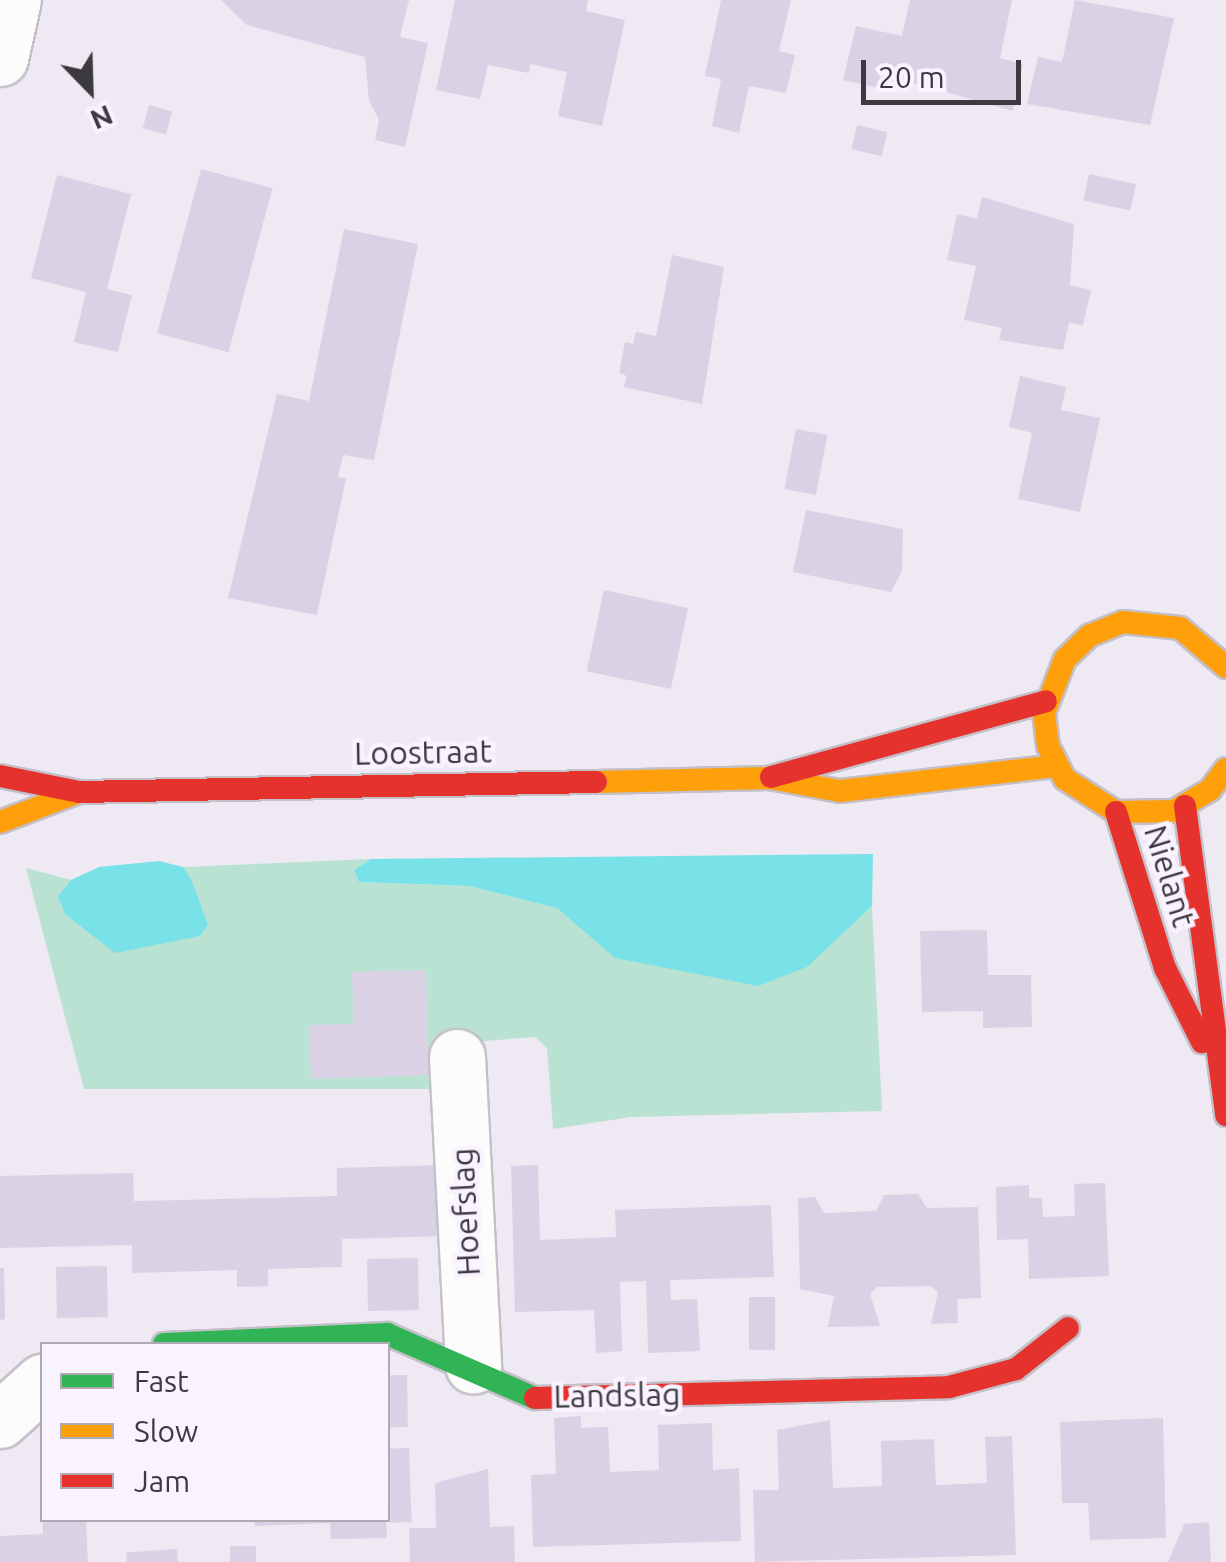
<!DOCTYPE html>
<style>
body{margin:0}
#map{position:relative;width:1226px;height:1562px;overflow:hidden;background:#eee9f3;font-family:Ubuntu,sans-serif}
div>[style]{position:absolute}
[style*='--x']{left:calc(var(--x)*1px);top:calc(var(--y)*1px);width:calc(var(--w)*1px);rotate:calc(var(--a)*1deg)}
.green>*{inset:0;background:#b9e2d2}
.water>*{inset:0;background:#78e2e8}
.building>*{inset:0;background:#dbd1e5;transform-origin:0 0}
.roads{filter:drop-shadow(2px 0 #c4c0c8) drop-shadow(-2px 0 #c4c0c8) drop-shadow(0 2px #c4c0c8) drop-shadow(0 -2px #c4c0c8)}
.street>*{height:55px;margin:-27.5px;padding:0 27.5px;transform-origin:27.5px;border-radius:27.5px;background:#fcfcfd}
.fast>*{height:22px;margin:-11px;padding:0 11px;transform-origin:11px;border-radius:11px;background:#30b455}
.slow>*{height:22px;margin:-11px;padding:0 11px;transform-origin:11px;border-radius:11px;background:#ff9f0a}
.jam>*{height:22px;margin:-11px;padding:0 11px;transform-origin:11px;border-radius:11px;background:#e5322d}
span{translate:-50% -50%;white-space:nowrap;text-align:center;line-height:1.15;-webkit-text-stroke:9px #f9f3ff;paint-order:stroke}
.street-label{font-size:32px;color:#3d3941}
.legend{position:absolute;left:40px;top:1342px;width:350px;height:180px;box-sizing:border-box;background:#f9f3ff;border:2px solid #aea9b3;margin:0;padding:12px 18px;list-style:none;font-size:30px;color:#3d3941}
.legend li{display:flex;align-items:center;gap:20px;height:50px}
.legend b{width:50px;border:2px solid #aea9b3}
.north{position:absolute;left:40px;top:40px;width:100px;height:100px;-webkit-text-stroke:8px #f9f3ff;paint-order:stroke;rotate:157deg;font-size:28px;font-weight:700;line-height:40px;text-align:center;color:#3d3941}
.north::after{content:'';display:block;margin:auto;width:35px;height:45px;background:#3d3941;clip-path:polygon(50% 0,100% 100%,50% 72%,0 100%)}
.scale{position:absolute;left:861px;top:60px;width:160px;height:45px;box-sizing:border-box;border:5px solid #3d3941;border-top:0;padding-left:12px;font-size:30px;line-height:35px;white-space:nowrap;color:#3d3941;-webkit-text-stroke:8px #f9f3ff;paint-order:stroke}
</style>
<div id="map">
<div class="green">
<i style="clip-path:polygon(371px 859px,354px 870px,359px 882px,469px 886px,558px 908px,616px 958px,807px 966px,872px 906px,882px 1111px,631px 1117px,553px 1129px,547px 1048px,535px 1037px,443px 1044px,445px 1089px,84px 1089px,26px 868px,71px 880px,58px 896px,191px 879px,183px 867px)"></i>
</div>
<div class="water">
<i style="clip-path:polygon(873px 854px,872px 906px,807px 967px,758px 986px,615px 958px,557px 908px,469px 886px,359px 882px,354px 870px,371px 859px)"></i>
<i style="clip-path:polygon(159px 861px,183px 867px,191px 879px,208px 925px,200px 936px,115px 953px,65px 914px,58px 896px,71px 880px,99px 867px)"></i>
</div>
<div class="building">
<i style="clip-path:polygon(221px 0,409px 0,400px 37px,428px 43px,405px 147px,375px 140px,379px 120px,369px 101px,365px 57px,247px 25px)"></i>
<i style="clip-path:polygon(455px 0,588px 0,586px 11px,625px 20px,602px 126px,558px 116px,567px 72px,530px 64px,529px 73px,488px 65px,480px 99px,436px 90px)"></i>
<i style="clip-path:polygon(721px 0,791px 0,779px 51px,795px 55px,786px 93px,749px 86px,739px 133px,712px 126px,721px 79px,705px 76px)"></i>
<i style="clip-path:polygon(910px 0,1012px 0,1000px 58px,1023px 64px,1013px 111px,896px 78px,893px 91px,843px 80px,856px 26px,902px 36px)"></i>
<i style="clip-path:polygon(1075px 0,1174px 18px,1150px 125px,1027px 104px,1038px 57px,1062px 62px)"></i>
<i style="left:149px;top:105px;width:24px;height:24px;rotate:15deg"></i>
<i style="left:857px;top:125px;width:31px;height:25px;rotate:13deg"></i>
<i style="left:201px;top:169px;width:74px;height:170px;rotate:15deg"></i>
<i style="left:1089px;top:174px;width:48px;height:27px;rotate:12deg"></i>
<i style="clip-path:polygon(57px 175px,131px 194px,107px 289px,132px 295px,118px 352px,74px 342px,86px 292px,31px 278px)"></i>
<i style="clip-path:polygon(982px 197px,1074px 224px,1070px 285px,1091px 290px,1083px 325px,1069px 323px,1063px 350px,999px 340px,1002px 328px,964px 320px,976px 266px,947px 260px,957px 214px,977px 219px)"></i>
<i style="clip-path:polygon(344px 229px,418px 244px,374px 460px,343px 455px,338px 477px,346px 478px,317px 615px,228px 598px,277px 394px,309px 401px)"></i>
<i style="clip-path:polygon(672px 255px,724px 267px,702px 404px,624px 387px,627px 376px,619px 373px,625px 342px,633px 344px,636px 332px,656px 336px)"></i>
<i style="clip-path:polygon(1020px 376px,1066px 387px,1061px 410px,1100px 418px,1080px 512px,1018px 499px,1032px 433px,1009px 427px)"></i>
<i style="left:796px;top:429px;width:32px;height:61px;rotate:11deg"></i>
<i style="clip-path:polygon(806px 510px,903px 529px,902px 571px,891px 592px,793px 572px)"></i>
<i style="left:604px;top:590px;width:86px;height:83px;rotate:12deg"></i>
<i style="clip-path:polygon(987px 930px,988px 975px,1031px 975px,1032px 1027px,983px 1028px,983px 1011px,922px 1012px,920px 931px)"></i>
<i style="clip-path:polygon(426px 970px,429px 1075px,311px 1079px,309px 1025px,354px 1024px,352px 972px)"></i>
<i style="clip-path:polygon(442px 1165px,444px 1236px,342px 1239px,342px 1267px,268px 1269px,268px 1286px,237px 1287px,237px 1270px,132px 1273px,132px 1245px,0 1248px,0 1176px,133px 1173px,134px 1201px,184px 1200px,337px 1196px,337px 1168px)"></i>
<i style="clip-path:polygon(538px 1165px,540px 1240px,616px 1237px,615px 1210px,771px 1205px,774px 1277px,670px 1280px,671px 1300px,697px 1299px,700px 1351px,648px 1353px,646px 1281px,620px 1282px,622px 1351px,596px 1353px,594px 1310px,515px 1312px,511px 1166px)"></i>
<i style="clip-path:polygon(1105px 1183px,1109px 1276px,1029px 1279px,1028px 1239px,997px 1240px,996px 1187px,1029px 1185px,1029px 1198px,1042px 1198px,1043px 1217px,1075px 1216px,1074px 1184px)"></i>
<i style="clip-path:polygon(918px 1194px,927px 1208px,978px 1207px,981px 1298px,957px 1299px,958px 1323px,931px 1324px,938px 1292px,931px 1286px,877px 1287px,870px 1294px,880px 1326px,828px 1327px,834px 1296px,800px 1289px,798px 1198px,815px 1197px,824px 1213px,851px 1212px,876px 1211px,884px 1195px)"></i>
<i style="left:418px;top:1258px;width:52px;height:51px;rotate:89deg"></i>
<i style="left:107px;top:1266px;width:51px;height:51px;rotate:89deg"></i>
<i style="clip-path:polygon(0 1268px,4px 1268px,5px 1319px,0 1320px)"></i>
<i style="left:749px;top:1297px;width:26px;height:53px"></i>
<i style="left:407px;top:1375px;width:52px;height:19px;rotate:89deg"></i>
<i style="clip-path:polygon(581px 1416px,581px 1428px,608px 1427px,610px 1472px,659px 1470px,658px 1425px,712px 1423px,713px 1470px,739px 1468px,741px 1541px,533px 1547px,531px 1475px,556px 1474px,554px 1418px)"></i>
<i style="clip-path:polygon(1163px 1418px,1166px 1538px,1090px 1540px,1088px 1503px,1062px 1503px,1060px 1422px)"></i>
<i style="clip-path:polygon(830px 1420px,833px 1488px,882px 1486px,881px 1441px,908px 1440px,934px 1439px,936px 1485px,987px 1483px,985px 1437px,1012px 1436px,1016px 1555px,755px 1562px,753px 1490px,779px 1490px,777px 1430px)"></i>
<i style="left:409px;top:1448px;width:74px;height:21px;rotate:88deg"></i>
<i style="clip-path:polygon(488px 1469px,490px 1527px,514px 1526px,515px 1562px,410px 1562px,409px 1528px,436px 1528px,435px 1483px)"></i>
<i style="clip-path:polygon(43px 1520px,86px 1520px,88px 1562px,0 1562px,0 1536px,43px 1534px)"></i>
<i style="clip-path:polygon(254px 1520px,386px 1520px,387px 1538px,331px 1539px,330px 1523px,255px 1526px)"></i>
<i style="clip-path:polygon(1209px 1522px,1211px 1562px,1168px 1562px,1184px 1524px)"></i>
<i style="left:256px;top:1546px;width:16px;height:26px;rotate:90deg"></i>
<i style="left:177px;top:1549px;width:13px;height:51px;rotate:86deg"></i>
</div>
<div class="roads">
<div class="street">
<i style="--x:0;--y:58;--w:59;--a:-77.4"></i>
<i style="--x:457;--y:1057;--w:309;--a:87"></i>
<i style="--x:0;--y:1420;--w:57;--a:-42.1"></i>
</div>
<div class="fast">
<i style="--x:164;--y:1344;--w:223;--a:-2.6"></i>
<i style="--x:387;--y:1334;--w:161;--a:23.4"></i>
</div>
<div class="slow">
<i style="--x:1226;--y:667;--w:60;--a:-139.7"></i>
<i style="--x:1180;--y:628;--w:57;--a:-174"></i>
<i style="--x:1123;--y:622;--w:35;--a:158"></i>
<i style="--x:1090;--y:635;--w:35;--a:136"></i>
<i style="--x:1065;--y:659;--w:58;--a:111.3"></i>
<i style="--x:1044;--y:713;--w:33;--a:83"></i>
<i style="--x:1048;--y:746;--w:37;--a:63"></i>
<i style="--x:1065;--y:779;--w:61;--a:32.9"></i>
<i style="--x:1116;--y:812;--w:58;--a:-1"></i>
<i style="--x:1174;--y:811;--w:42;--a:-30.3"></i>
<i style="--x:1210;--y:790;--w:26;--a:-53"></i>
<i style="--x:596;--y:782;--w:173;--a:-1.3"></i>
<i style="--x:769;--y:778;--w:72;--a:10.4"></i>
<i style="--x:840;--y:791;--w:218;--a:-6.6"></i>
<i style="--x:0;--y:822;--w:85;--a:-20.8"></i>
</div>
<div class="jam">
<i style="--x:0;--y:776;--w:81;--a:11.4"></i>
<i style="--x:79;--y:792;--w:517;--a:-1.11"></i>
<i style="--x:771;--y:777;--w:285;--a:-15.4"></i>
<i style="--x:1185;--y:806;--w:312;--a:82.4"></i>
<i style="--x:1116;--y:812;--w:164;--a:72.6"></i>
<i style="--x:1165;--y:968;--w:83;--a:63.4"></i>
<i style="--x:535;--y:1398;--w:414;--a:-1.5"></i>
<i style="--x:949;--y:1387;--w:69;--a:-15"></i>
<i style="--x:1016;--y:1369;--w:66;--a:-38.3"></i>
</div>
</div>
<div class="street-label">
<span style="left:423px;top:752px;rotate:-1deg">Loostraat</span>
<span style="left:1170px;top:876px;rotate:73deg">Nielant</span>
<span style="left:465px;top:1212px;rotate:-93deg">Hoefslag</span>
<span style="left:617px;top:1395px;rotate:-1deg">Landslag</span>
</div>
<ul class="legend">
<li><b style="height:12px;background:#30b455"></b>Fast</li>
<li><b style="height:12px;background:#ff9f0a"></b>Slow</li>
<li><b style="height:12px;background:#e5322d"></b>Jam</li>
</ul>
<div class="north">N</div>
<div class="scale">20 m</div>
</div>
